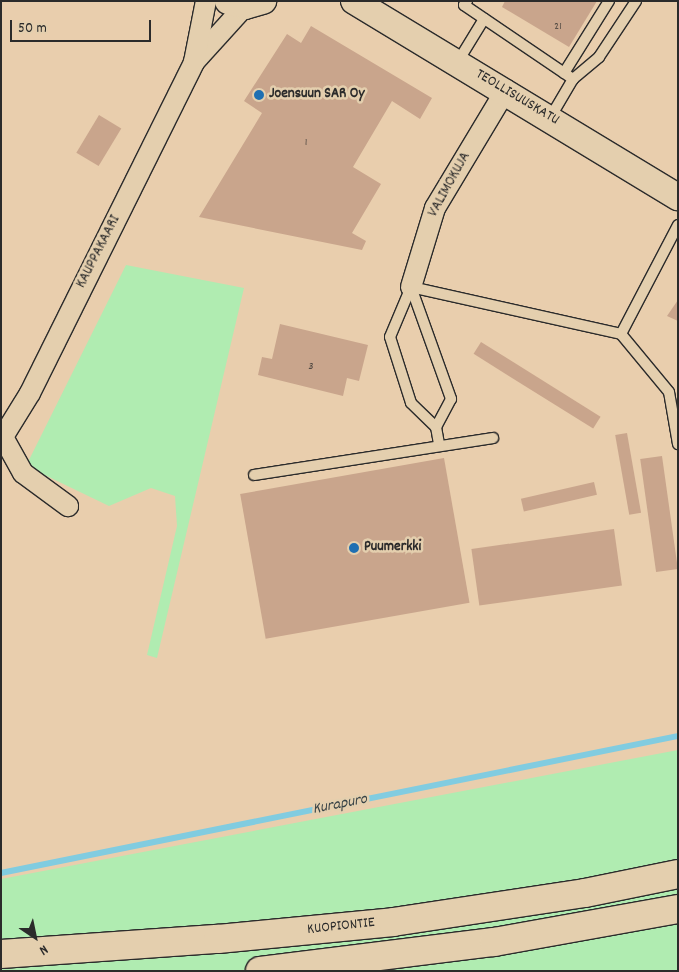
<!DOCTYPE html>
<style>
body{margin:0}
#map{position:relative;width:679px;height:972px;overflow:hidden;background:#e9cead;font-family:Dekko,sans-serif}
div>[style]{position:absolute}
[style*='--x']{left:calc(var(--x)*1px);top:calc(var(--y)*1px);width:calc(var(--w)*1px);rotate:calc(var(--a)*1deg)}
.green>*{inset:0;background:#b0ecb1}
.stream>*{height:5.5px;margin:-2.75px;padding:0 2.75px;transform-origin:2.75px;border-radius:2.75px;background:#81cce0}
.building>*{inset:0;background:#c9a58c;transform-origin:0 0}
.roads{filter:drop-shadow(1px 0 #2b2b2b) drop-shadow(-1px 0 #2b2b2b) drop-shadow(0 1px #2b2b2b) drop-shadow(0 -1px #2b2b2b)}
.service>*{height:10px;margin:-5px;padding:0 5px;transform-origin:5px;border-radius:5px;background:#e4cfae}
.minor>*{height:20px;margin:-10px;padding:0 10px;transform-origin:10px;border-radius:10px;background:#e4cfae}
.tertiary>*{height:26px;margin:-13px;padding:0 13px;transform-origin:13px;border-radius:13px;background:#e4cfae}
.motorway>*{height:28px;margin:-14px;padding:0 14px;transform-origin:14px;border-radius:14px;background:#e4cfae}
.dots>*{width:14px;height:14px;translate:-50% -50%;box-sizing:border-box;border:2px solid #e4cfae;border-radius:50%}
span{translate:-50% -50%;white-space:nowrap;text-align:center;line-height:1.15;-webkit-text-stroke:5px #e4cfae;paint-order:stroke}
.number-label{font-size:12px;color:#524a43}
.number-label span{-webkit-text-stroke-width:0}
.poi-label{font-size:15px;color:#2b2b2b;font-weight:700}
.left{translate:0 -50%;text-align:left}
.street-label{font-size:15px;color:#2b2b2b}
.water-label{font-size:16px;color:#384346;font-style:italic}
.frame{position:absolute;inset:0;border:2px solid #2b2b2b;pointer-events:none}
.north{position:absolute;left:10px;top:912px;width:50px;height:50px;-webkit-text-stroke:4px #e4cfae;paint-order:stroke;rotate:146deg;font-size:14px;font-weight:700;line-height:20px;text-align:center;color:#2b2b2b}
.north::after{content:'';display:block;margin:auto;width:18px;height:22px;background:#2b2b2b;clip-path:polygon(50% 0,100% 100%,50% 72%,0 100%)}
.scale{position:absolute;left:10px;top:20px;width:141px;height:22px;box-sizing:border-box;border:2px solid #2b2b2b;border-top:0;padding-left:6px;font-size:15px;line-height:18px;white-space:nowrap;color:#2b2b2b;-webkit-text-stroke:4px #e4cfae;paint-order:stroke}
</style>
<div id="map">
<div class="green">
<i style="clip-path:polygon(126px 265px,244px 288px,157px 658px,147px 655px,177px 526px,175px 496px,151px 488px,109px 506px,26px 466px)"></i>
<i style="clip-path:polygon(678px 750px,678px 971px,1px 971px,1px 879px)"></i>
</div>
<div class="stream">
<i style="--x:1;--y:873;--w:691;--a:-11.44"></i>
</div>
<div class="building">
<i style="clip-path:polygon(505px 1px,597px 1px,569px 47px,502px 7px)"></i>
<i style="clip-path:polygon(311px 26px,432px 98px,420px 119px,392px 101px,353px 167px,381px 184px,352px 233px,366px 241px,362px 250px,199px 217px,262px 113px,244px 101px,287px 34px,301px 43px)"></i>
<i style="left:99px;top:115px;width:26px;height:44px;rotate:31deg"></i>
<i style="clip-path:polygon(678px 300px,678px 321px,667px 316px)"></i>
<i style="clip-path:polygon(280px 324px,368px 345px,359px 381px,347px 378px,343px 396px,258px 375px,262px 357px,272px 359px)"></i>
<i style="left:481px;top:342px;width:141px;height:14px;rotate:32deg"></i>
<i style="left:627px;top:433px;width:81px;height:12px;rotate:80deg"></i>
<i style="left:662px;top:456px;width:114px;height:22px;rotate:82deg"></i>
<i style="left:444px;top:458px;width:147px;height:207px;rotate:80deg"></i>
<i style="left:594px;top:482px;width:13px;height:75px;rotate:77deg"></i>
<i style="left:614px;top:529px;width:57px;height:144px;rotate:82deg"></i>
</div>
<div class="roads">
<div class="service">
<i style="--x:467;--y:1;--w:5;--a:127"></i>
<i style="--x:464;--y:5;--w:132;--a:34.2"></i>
<i style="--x:457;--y:63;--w:52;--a:-58.5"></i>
<i style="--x:564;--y:73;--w:85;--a:-58"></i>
<i style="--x:550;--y:118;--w:45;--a:-59.5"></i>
<i style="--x:573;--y:79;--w:34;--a:-40"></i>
<i style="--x:599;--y:57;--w:67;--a:-56.5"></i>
<i style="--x:678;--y:225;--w:123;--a:117.6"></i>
<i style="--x:621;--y:334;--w:75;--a:50.4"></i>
<i style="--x:669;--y:392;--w:53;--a:80.2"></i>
<i style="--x:411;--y:287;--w:215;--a:12.6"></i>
<i style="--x:411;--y:287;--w:54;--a:112.8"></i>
<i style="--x:390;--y:337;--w:69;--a:72.3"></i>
<i style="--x:411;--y:403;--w:35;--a:44"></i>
<i style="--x:436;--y:427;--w:17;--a:80"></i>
<i style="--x:411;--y:287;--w:119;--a:70.3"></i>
<i style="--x:451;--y:399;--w:32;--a:118"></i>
<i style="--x:254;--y:475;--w:242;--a:-8.8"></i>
</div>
<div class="minor">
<i style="--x:194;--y:62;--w:76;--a:-47.7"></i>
<i style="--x:411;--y:287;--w:83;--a:-73.1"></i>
<i style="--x:435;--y:208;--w:138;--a:-59"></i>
<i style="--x:3;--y:437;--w:41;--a:60.9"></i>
<i style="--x:23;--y:473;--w:56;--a:36.3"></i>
<i style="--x:1;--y:440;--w:55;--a:-58.3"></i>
<i style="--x:30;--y:393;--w:369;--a:-63.6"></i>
<i style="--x:194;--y:62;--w:62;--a:-78.9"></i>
</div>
<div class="tertiary">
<i style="--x:228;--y:1;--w:18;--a:16"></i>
<i style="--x:245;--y:6;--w:19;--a:-16"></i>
<i style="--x:354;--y:1;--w:379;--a:31.2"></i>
</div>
<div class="motorway">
<i style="--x:1;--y:954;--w:218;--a:-4"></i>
<i style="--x:218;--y:939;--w:176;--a:-5.5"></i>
<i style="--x:393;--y:922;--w:194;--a:-8.6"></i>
<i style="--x:585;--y:893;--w:95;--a:-11.5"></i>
<i style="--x:260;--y:971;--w:236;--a:-7.1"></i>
<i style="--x:494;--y:942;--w:187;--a:-10.2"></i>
</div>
</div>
<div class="dots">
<i style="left:259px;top:95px;background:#1f6fb2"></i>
<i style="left:354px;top:548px;background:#1f6fb2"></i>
</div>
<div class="number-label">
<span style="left:558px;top:27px">21</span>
<span style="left:306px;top:143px">1</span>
<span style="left:311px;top:367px">3</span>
</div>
<div class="poi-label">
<span class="left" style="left:269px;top:95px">Joensuun SAR Oy</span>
<span class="left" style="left:364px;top:548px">Puumerkki</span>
</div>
<div class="street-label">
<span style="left:517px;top:98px;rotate:31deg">TEOLLISUUSKATU</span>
<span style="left:450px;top:185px;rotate:-61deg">VALIMOKUJA</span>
<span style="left:99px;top:252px;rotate:-63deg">KAUPPAKAARI</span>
<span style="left:341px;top:927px;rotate:-6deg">KUOPIONTIE</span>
</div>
<div class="water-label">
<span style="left:340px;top:805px;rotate:-11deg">Kurapuro</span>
</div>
<div class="frame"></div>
<div class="north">N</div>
<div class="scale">50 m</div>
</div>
